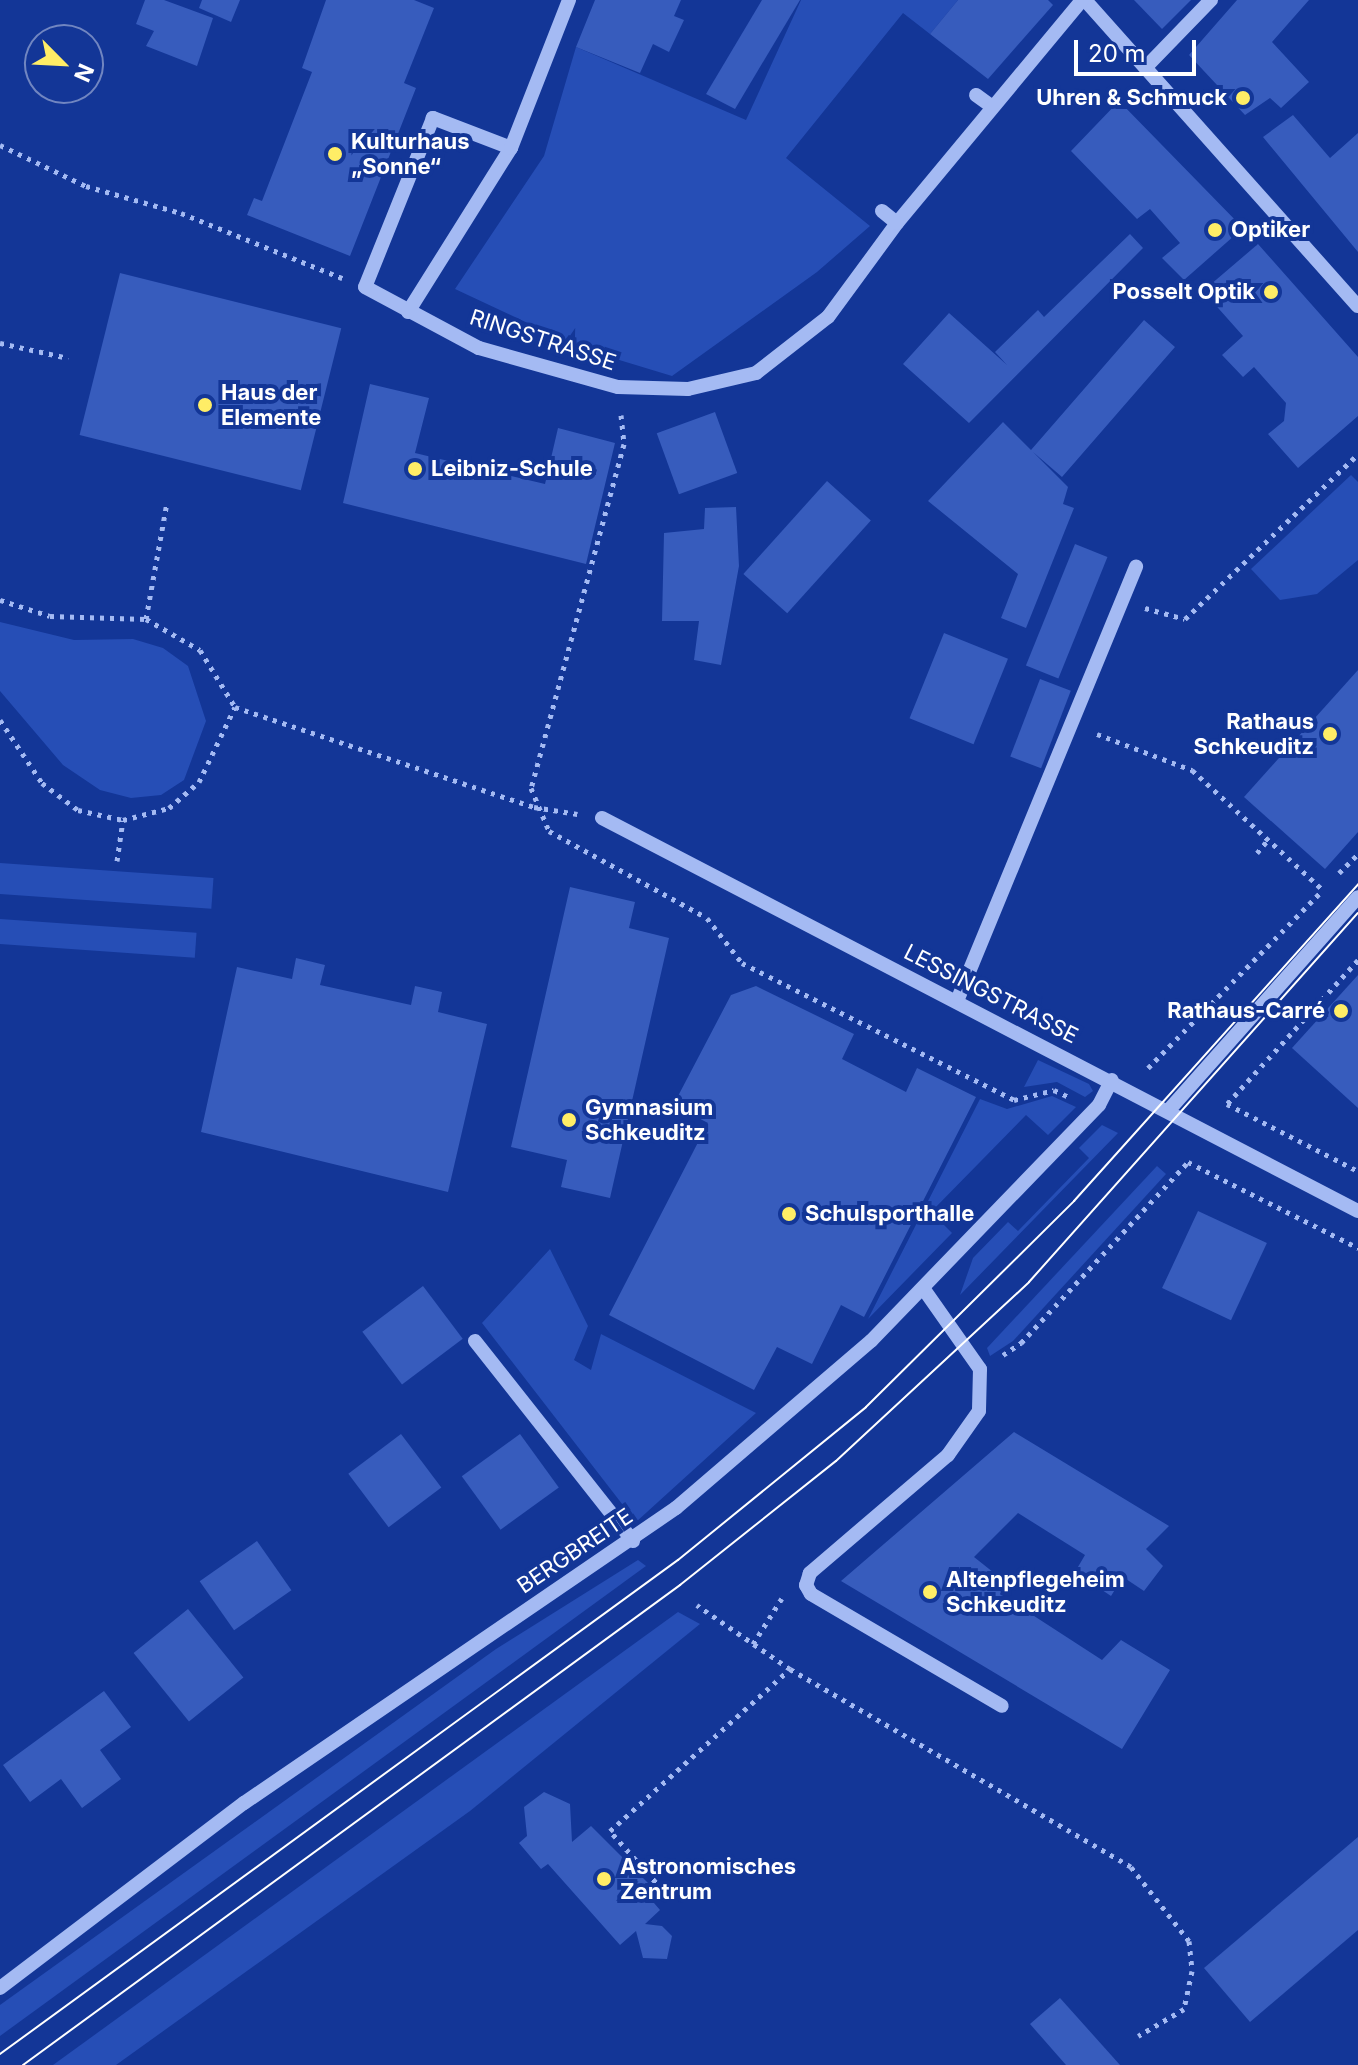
<!DOCTYPE html>
<meta charset="utf-8">
<style>
body{margin:0}
#map{position:relative;width:1358px;height:2065px;overflow:hidden;background:#133697;font-family:Inter,sans-serif}
div>[style]{position:absolute}
[style*='--x']{left:calc(var(--x)*1px);top:calc(var(--y)*1px);width:calc(var(--w)*1px);rotate:calc(var(--a)*1deg)}
.green>*{inset:0;background:#264eb6;transform-origin:0 0}
.building>*{inset:0;background:#375cbd;transform-origin:0 0}
.path>*{height:5px;margin-top:-2.5px;transform-origin:0;background:repeating-linear-gradient(90deg,#a4baf3 0 4px,transparent 0 10px)}
.minor>*{height:14px;margin:-7px;padding:0 7px;transform-origin:7px;border-radius:7px;background:#a4baf3}
.tram>*{height:2px;margin:-1px;padding:0 1px;transform-origin:1px;border-radius:1px;background:#fff}
.dots>*{width:22px;height:22px;translate:-50% -50%;box-sizing:border-box;border:4px solid #133697;border-radius:50%}
span{translate:-50% -50%;white-space:nowrap;text-align:center;line-height:1.15;-webkit-text-stroke:8px #133697;paint-order:stroke}
.poi-label{font-size:22px;color:#fff;font-weight:700}
.right{translate:-100% -50%;text-align:right}
.left{translate:0 -50%;text-align:left}
.street-label{font-size:22px;color:#fff}
.north{position:absolute;left:24px;top:24px;width:80px;height:80px;box-sizing:border-box;background:#133697;border:2px solid #7186c1;border-radius:50%;rotate:114deg;font-size:22px;font-weight:700;line-height:32px;text-align:center;color:#fff}
.north::after{content:'';display:block;margin:auto;width:28px;height:36px;background:#ffed66;clip-path:polygon(50% 0,100% 100%,50% 72%,0 100%)}
.scale{position:absolute;left:1074px;top:40px;width:122px;height:36px;box-sizing:border-box;border:4px solid #fff;border-top:0;padding-left:10px;font-size:24px;line-height:28px;white-space:nowrap;color:#fff;-webkit-text-stroke:6px #133697;paint-order:stroke}
</style>
<div id="map">
<div class="green">
<i style="clip-path:polygon(801px 0,958px 0,930px 34px,903px 13px,786px 158px,870px 226px,817px 272px,672px 376px,583px 349px,455px 289px,544px 156px,576px 47px,746px 120px)"></i>
<i style="clip-path:polygon(1351px 475px,1358px 482px,1358px 560px,1317px 594px,1280px 600px,1251px 569px)"></i>
<i style="clip-path:polygon(0 622px,74px 640px,133px 639px,163px 648px,188px 666px,206px 721px,184px 780px,161px 795px,131px 798px,100px 790px,63px 765px,0 691px)"></i>
<i style="left:0;top:863px;width:214px;height:31px;rotate:4deg"></i>
<i style="left:0;top:919px;width:197px;height:25px;rotate:4deg"></i>
<i style="clip-path:polygon(1038px 1060px,1089px 1084px,1093px 1091px,1085px 1097px,1057px 1082px,1024px 1087px)"></i>
<i style="clip-path:polygon(1052px 1096px,1076px 1107px,1048px 1135px,1026px 1115px,931px 1212px,952px 1233px,868px 1319px,980px 1099px,1007px 1109px)"></i>
<i style="clip-path:polygon(1102px 1125px,1118px 1133px,960px 1295px,973px 1258px,1008px 1222px,1018px 1231px,1089px 1158px,1079px 1148px)"></i>
<i style="clip-path:polygon(1157px 1166px,1166px 1174px,1013px 1341px,990px 1356px,987px 1348px)"></i>
<i style="clip-path:polygon(550px 1249px,588px 1326px,574px 1360px,591px 1370px,601px 1334px,756px 1413px,636px 1522px,482px 1323px)"></i>
<i style="clip-path:polygon(638px 1560px,646px 1566px,0 2036px,0 2005px,496px 1649px)"></i>
<i style="clip-path:polygon(678px 1612px,700px 1624px,470px 1811px,116px 2065px,53px 2065px)"></i>
</div>
<div class="building">
<i style="clip-path:polygon(145px 0,164px 0,213px 18px,197px 66px,146px 46px,154px 31px,136px 24px)"></i>
<i style="clip-path:polygon(202px 0,240px 0,231px 22px,199px 8px)"></i>
<i style="clip-path:polygon(326px 0,414px 0,434px 8px,404px 83px,416px 88px,350px 256px,247px 215px,254px 198px,262px 201px,312px 72px,302px 68px)"></i>
<i style="clip-path:polygon(595px 0,681px 0,674px 16px,684px 20px,669px 52px,653px 44px,640px 73px,576px 47px)"></i>
<i style="clip-path:polygon(762px 0,800px 0,735px 109px,706px 94px)"></i>
<i style="clip-path:polygon(958px 0,1048px 0,1053px 5px,988px 79px,930px 34px)"></i>
<i style="clip-path:polygon(1134px 0,1191px 0,1162px 29px)"></i>
<i style="clip-path:polygon(1237px 0,1309px 0,1272px 42px,1309px 82px,1281px 108px,1270px 98px,1245px 115px,1189px 55px)"></i>
<i style="clip-path:polygon(1119px 101px,1243px 228px,1184px 280px,1162px 258px,1180px 243px,1150px 209px,1137px 219px,1071px 151px)"></i>
<i style="clip-path:polygon(1293px 115px,1330px 158px,1358px 133px,1358px 252px,1263px 137px)"></i>
<i style="clip-path:polygon(1130px 234px,1143px 248px,969px 423px,903px 364px,949px 313px,1007px 365px,995px 352px,1038px 310px,1044px 317px)"></i>
<i style="clip-path:polygon(1258px 244px,1358px 357px,1358px 416px,1298px 468px,1268px 434px,1284px 421px,1286px 403px,1254px 367px,1243px 377px,1222px 355px,1243px 336px,1203px 291px)"></i>
<i style="left:120px;top:273px;width:228px;height:167px;rotate:14deg"></i>
<i style="clip-path:polygon(1144px 320px,1175px 347px,1062px 477px,1033px 452px,1068px 487px,1063px 504px,1074px 508px,1026px 628px,1001px 618px,1018px 574px,928px 501px,1003px 422px,1031px 450px)"></i>
<i style="clip-path:polygon(370px 384px,429px 398px,415px 453px,545px 484px,558px 428px,615px 443px,586px 564px,343px 503px)"></i>
<i style="left:715px;top:412px;width:65px;height:62px;rotate:70deg"></i>
<i style="left:827px;top:481px;width:59px;height:125px;rotate:42deg"></i>
<i style="clip-path:polygon(736px 507px,739px 566px,721px 665px,694px 660px,699px 621px,662px 621px,664px 533px,704px 529px,705px 508px)"></i>
<i style="left:1075px;top:544px;width:35px;height:131px;rotate:22deg"></i>
<i style="left:944px;top:633px;width:69px;height:92px;rotate:22deg"></i>
<i style="clip-path:polygon(1358px 670px,1358px 832px,1325px 869px,1244px 797px)"></i>
<i style="left:1040px;top:679px;width:33px;height:83px;rotate:21deg"></i>
<i style="clip-path:polygon(570px 887px,635px 902px,629px 928px,669px 938px,610px 1198px,561px 1187px,567px 1160px,511px 1147px)"></i>
<i style="clip-path:polygon(296px 958px,325px 965px,320px 985px,411px 1005px,415px 986px,442px 992px,438px 1012px,487px 1024px,448px 1192px,201px 1132px,237px 967px,292px 979px)"></i>
<i style="clip-path:polygon(1358px 975px,1358px 1108px,1292px 1048px)"></i>
<i style="clip-path:polygon(756px 986px,854px 1034px,842px 1059px,906px 1092px,917px 1068px,976px 1097px,864px 1317px,841px 1305px,812px 1364px,777px 1347px,754px 1390px,609px 1315px,708px 1123px,681px 1109px,677px 1098px,731px 995px)"></i>
<i style="left:1198px;top:1211px;width:76px;height:85px;rotate:25deg"></i>
<i style="left:423px;top:1286px;width:66px;height:76px;rotate:53deg"></i>
<i style="clip-path:polygon(1014px 1432px,1169px 1526px,1146px 1549px,1163px 1566px,1144px 1591px,1123px 1577px,1111px 1596px,1075px 1572px,1085px 1555px,1018px 1513px,974px 1557px,1008px 1584px,1000px 1594px,1102px 1660px,1121px 1640px,1170px 1670px,1122px 1749px,841px 1581px)"></i>
<i style="left:401px;top:1434px;width:67px;height:66px;rotate:53deg"></i>
<i style="left:520px;top:1434px;width:66px;height:72px;rotate:54deg"></i>
<i style="left:257px;top:1541px;width:60px;height:70px;rotate:55deg"></i>
<i style="left:188px;top:1609px;width:88px;height:70px;rotate:51deg"></i>
<i style="clip-path:polygon(104px 1691px,131px 1727px,100px 1750px,121px 1779px,82px 1808px,61px 1779px,30px 1802px,3px 1765px)"></i>
<i style="clip-path:polygon(544px 1792px,570px 1804px,572px 1842px,591px 1826px,655px 1890px,648px 1896px,660px 1910px,645px 1924px,662px 1926px,672px 1936px,667px 1959px,643px 1958px,636px 1931px,620px 1945px,548px 1864px,541px 1869px,519px 1843px,527px 1836px,524px 1807px)"></i>
<i style="clip-path:polygon(1358px 1837px,1358px 1930px,1250px 2022px,1204px 1968px)"></i>
<i style="clip-path:polygon(1060px 1998px,1120px 2065px,1066px 2065px,1030px 2024px)"></i>
</div>
<div class="path">
<i style="--x:0;--y:145;--w:95;--a:25.5"></i>
<i style="--x:86;--y:186;--w:99;--a:15.9"></i>
<i style="--x:181;--y:213;--w:174;--a:22"></i>
<i style="--x:0;--y:343;--w:70;--a:12.4"></i>
<i style="--x:621;--y:415;--w:29;--a:84"></i>
<i style="--x:624;--y:444;--w:356;--a:105.1"></i>
<i style="--x:531;--y:788;--w:47;--a:67.3"></i>
<i style="--x:549;--y:831;--w:180;--a:28.8"></i>
<i style="--x:707;--y:918;--w:57;--a:52.1"></i>
<i style="--x:742;--y:963;--w:305;--a:26.7"></i>
<i style="--x:1014;--y:1100;--w:41;--a:-14"></i>
<i style="--x:1054;--y:1090;--w:17;--a:25"></i>
<i style="--x:0;--y:600;--w:52;--a:17.7"></i>
<i style="--x:50;--y:616;--w:96;--a:1.8"></i>
<i style="--x:146;--y:619;--w:62;--a:29.9"></i>
<i style="--x:200;--y:650;--w:67;--a:58.4"></i>
<i style="--x:235;--y:707;--w:315;--a:18.5"></i>
<i style="--x:534;--y:807;--w:44;--a:9.2"></i>
<i style="--x:1145;--y:608;--w:41;--a:15.4"></i>
<i style="--x:1185;--y:619;--w:239;--a:-43.6"></i>
<i style="--x:146;--y:619;--w:119;--a:-79.8"></i>
<i style="--x:0;--y:720;--w:76;--a:56.3"></i>
<i style="--x:42;--y:783;--w:45;--a:36.9"></i>
<i style="--x:78;--y:810;--w:46;--a:12.5"></i>
<i style="--x:123;--y:820;--w:48;--a:-14.6"></i>
<i style="--x:169;--y:808;--w:40;--a:-41"></i>
<i style="--x:199;--y:782;--w:83;--a:-64.4"></i>
<i style="--x:1097;--y:734;--w:102;--a:20.8"></i>
<i style="--x:1192;--y:770;--w:178;--a:42.5"></i>
<i style="--x:1257;--y:853;--w:17;--a:-50"></i>
<i style="--x:117;--y:861;--w:41;--a:-81.7"></i>
<i style="--x:1339;--y:873;--w:27;--a:-45"></i>
<i style="--x:1358;--y:960;--w:195;--a:132.3"></i>
<i style="--x:1227;--y:1104;--w:147;--a:27.1"></i>
<i style="--x:1148;--y:1068;--w:247;--a:-45.5"></i>
<i style="--x:1003;--y:1355;--w:22;--a:-34"></i>
<i style="--x:1021;--y:1343;--w:246;--a:-47.3"></i>
<i style="--x:1188;--y:1162;--w:191;--a:26.8"></i>
<i style="--x:753;--y:1644;--w:54;--a:-57.8"></i>
<i style="--x:790;--y:1669;--w:394;--a:30.1"></i>
<i style="--x:1131;--y:1867;--w:94;--a:51.9"></i>
<i style="--x:1189;--y:1941;--w:30;--a:84"></i>
<i style="--x:1192;--y:1971;--w:39;--a:102"></i>
<i style="--x:1184;--y:2009;--w:53;--a:149.6"></i>
<i style="--x:669;--y:1897;--w:89;--a:-131.8"></i>
<i style="--x:610;--y:1831;--w:242;--a:-42"></i>
<i style="--x:790;--y:1669;--w:113;--a:-145.5"></i>
</div>
<div class="minor">
<i style="--x:1085;--y:0;--w:410;--a:48.3"></i>
<i style="--x:1147;--y:66;--w:92;--a:-45.9"></i>
<i style="--x:976;--y:95;--w:19;--a:36"></i>
<i style="--x:511;--y:148;--w:84;--a:-159"></i>
<i style="--x:433;--y:118;--w:182;--a:111.9"></i>
<i style="--x:365;--y:287;--w:129;--a:28.2"></i>
<i style="--x:479;--y:348;--w:144;--a:15.7"></i>
<i style="--x:618;--y:387;--w:70;--a:1.6"></i>
<i style="--x:688;--y:389;--w:70;--a:-13.2"></i>
<i style="--x:756;--y:373;--w:91;--a:-37.9"></i>
<i style="--x:828;--y:317;--w:117;--a:-53.7"></i>
<i style="--x:897;--y:223;--w:290;--a:-50.3"></i>
<i style="--x:882;--y:211;--w:19;--a:39"></i>
<i style="--x:408;--y:312;--w:194;--a:-57.9"></i>
<i style="--x:511;--y:148;--w:159;--a:-68.6"></i>
<i style="--x:602;--y:818;--w:852;--a:27.47"></i>
<i style="--x:957;--y:1001;--w:470;--a:-67.6"></i>
<i style="--x:1168;--y:1111;--w:286;--a:-48.4"></i>
<i style="--x:923;--y:1288;--w:99;--a:54.9"></i>
<i style="--x:980;--y:1369;--w:42;--a:91.4"></i>
<i style="--x:979;--y:1411;--w:54;--a:125.2"></i>
<i style="--x:948;--y:1455;--w:182;--a:139.5"></i>
<i style="--x:810;--y:1573;--w:13;--a:108"></i>
<i style="--x:806;--y:1585;--w:10;--a:61"></i>
<i style="--x:811;--y:1594;--w:221;--a:30.4"></i>
<i style="--x:475;--y:1341;--w:255;--a:51.7"></i>
<i style="--x:0;--y:1988;--w:306;--a:-37.2"></i>
<i style="--x:244;--y:1803;--w:523;--a:-34.33"></i>
<i style="--x:676;--y:1508;--w:257;--a:-40.6"></i>
<i style="--x:871;--y:1341;--w:328;--a:-46"></i>
<i style="--x:1099;--y:1105;--w:28;--a:-63"></i>
</div>
<div class="tram">
<i style="--x:0;--y:2054;--w:839;--a:-36.08"></i>
<i style="--x:678;--y:1560;--w:242;--a:-39.1"></i>
<i style="--x:866;--y:1407;--w:293;--a:-44.7"></i>
<i style="--x:1074;--y:1201;--w:426;--a:-48.1"></i>
<i style="--x:23;--y:2065;--w:814;--a:-36.15"></i>
<i style="--x:680;--y:1585;--w:199;--a:-38.5"></i>
<i style="--x:836;--y:1461;--w:263;--a:-42.8"></i>
<i style="--x:1029;--y:1282;--w:494;--a:-48.3"></i>
</div>
<div class="dots">
<i style="left:1243px;top:98px;background:#ffed66"></i>
<i style="left:335px;top:154px;background:#ffed66"></i>
<i style="left:1215px;top:230px;background:#ffed66"></i>
<i style="left:1271px;top:292px;background:#ffed66"></i>
<i style="left:205px;top:405px;background:#ffed66"></i>
<i style="left:415px;top:469px;background:#ffed66"></i>
<i style="left:1330px;top:734px;background:#ffed66"></i>
<i style="left:1341px;top:1011px;background:#ffed66"></i>
<i style="left:569px;top:1120px;background:#ffed66"></i>
<i style="left:789px;top:1214px;background:#ffed66"></i>
<i style="left:930px;top:1592px;background:#ffed66"></i>
<i style="left:604px;top:1879px;background:#ffed66"></i>
</div>
<div class="poi-label">
<span class="right" style="left:1227px;top:98px">Uhren &amp; Schmuck</span>
<span class="left" style="left:351px;top:154px">Kulturhaus<br>„Sonne“</span>
<span class="left" style="left:1231px;top:230px">Optiker</span>
<span class="right" style="left:1255px;top:292px">Posselt Optik</span>
<span class="left" style="left:221px;top:405px">Haus der<br>Elemente</span>
<span class="left" style="left:431px;top:469px">Leibniz-Schule</span>
<span class="right" style="left:1314px;top:734px">Rathaus<br>Schkeuditz</span>
<span class="right" style="left:1325px;top:1011px">Rathaus-Carré</span>
<span class="left" style="left:585px;top:1120px">Gymnasium<br>Schkeuditz</span>
<span class="left" style="left:805px;top:1214px">Schulsporthalle</span>
<span class="left" style="left:946px;top:1592px">Altenpflegeheim<br>Schkeuditz</span>
<span class="left" style="left:620px;top:1879px">Astronomisches<br>Zentrum</span>
</div>
<div class="street-label">
<span style="left:543px;top:340px;rotate:18deg">RINGSTRASSE</span>
<span style="left:991px;top:994px;rotate:27deg">LESSINGSTRASSE</span>
<span style="left:575px;top:1551px;rotate:-34deg">BERGBREITE</span>
</div>
<div class="north">N</div>
<div class="scale">20 m</div>
</div>
